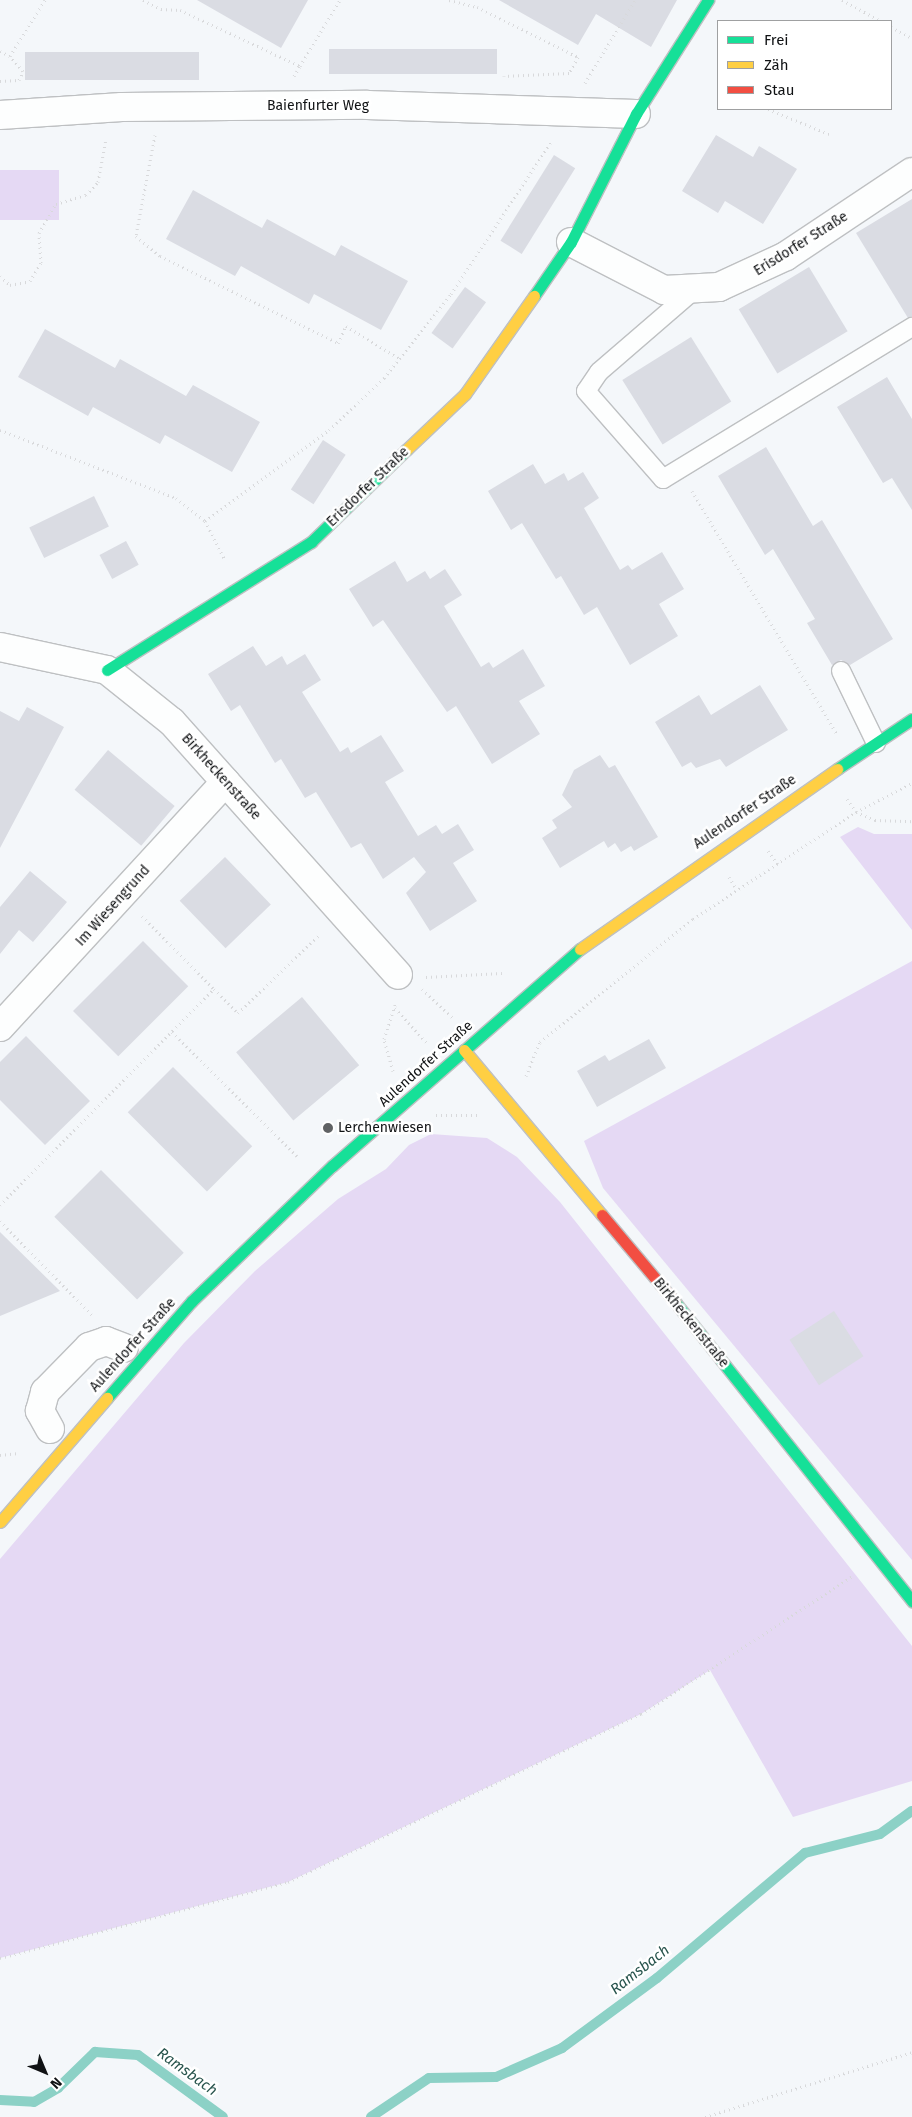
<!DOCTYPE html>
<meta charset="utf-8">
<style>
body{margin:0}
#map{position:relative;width:912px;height:2117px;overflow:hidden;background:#f4f7fa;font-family:"Fira Sans",sans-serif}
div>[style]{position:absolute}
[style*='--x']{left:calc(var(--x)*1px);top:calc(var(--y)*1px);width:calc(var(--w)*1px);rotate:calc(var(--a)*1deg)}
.green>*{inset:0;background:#e5d9f4;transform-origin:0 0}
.stream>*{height:10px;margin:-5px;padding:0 5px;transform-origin:5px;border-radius:5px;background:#8cd1c6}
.building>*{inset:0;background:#dadce3;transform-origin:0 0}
.path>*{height:3px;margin-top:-1.5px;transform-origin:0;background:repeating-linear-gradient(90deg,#d8d9db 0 1px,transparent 0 5px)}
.roads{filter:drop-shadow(1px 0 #bec0c2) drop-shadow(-1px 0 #bec0c2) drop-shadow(0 1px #bec0c2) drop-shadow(0 -1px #bec0c2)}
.lane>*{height:18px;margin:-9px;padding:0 9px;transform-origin:9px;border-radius:9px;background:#fdfefe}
.street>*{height:28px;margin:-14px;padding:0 14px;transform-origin:14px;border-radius:14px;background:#fdfefe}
.fast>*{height:11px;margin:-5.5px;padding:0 5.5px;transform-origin:5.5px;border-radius:5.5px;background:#16e098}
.slow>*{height:11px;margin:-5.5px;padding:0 5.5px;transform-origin:5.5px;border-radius:5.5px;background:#ffcf43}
.jam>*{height:11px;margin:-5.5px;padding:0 5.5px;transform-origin:5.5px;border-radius:5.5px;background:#f24e42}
.dots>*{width:14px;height:14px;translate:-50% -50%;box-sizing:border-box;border:2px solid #fff;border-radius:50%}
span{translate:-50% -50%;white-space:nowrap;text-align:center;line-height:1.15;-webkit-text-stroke:5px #fff;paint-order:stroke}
.street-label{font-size:14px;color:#101214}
.poi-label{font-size:14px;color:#101214}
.left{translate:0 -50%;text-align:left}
.water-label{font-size:15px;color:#28544d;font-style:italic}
.legend{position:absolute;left:717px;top:20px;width:175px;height:90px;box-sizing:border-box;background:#fff;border:1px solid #9fa0a1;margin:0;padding:6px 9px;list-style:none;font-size:15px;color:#101214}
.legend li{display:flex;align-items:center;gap:10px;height:25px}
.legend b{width:25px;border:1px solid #9fa0a1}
.north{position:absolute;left:20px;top:2047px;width:50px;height:50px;-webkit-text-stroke:4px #fff;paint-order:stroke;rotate:135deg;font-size:14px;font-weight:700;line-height:20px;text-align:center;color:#101214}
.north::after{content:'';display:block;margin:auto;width:18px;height:22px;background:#101214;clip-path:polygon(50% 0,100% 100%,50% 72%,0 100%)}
</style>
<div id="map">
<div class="green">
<i style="left:0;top:170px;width:59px;height:50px"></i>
<i style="clip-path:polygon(858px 827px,874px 834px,912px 834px,912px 930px,840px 837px)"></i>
<i style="clip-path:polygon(912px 961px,912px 1560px,603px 1188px,584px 1141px)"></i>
<i style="clip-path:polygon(431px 1134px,487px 1138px,517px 1157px,560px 1202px,912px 1646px,912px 1781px,793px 1817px,710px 1670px,641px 1714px,288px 1882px,0 1958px,0 1559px,184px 1343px,255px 1271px,338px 1199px,386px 1169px,409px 1145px)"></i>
</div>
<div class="stream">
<i style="--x:0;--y:2100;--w:34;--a:3"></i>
<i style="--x:34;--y:2102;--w:28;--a:-30"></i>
<i style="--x:58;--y:2088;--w:52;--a:-44.2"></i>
<i style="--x:95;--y:2052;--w:43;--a:4"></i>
<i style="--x:138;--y:2055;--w:105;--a:36.1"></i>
<i style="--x:371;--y:2117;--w:70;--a:-33.9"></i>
<i style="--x:429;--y:2078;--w:67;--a:-0.9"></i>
<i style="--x:496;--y:2077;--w:72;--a:-23.7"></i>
<i style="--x:562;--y:2048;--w:118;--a:-36.4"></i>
<i style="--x:657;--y:1978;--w:194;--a:-40.2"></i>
<i style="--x:805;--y:1853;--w:77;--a:-14.2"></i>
<i style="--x:880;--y:1834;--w:39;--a:-36"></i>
</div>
<div class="building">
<i style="clip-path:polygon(197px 0,308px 0,281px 48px)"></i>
<i style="clip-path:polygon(499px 0,677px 0,651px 47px,596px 14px,578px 45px)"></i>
<i style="left:497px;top:49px;width:25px;height:168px;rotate:90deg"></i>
<i style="left:199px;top:52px;width:28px;height:174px;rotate:90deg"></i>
<i style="clip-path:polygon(716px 135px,753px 157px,759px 146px,797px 169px,763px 224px,725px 201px,718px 213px,682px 191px)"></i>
<i style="left:554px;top:155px;width:25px;height:101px;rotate:32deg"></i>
<i style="clip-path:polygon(193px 190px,262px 228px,267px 219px,335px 256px,341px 245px,408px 281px,381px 330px,314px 294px,309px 304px,241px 266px,235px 276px,166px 239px)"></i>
<i style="clip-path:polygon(912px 199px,912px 316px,908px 318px,856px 233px)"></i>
<i style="left:809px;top:267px;width:75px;height:82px;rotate:59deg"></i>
<i style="left:465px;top:287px;width:26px;height:57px;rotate:36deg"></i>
<i style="clip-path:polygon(45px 329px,115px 368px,120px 359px,186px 396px,193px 385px,260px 422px,232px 472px,165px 435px,160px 444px,93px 407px,88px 416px,18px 377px)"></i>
<i style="left:691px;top:337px;width:76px;height:81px;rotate:58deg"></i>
<i style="clip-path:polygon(887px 377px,912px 419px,912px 510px,892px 478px,883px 483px,837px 407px)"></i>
<i style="left:323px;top:440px;width:27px;height:59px;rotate:33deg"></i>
<i style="clip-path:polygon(766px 447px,813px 526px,822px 520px,893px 639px,850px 665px,841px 660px,832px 665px,807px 623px,815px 619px,773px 549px,765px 555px,718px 476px)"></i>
<i style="clip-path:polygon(533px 464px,545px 484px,564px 473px,568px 481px,583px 472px,599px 498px,584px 508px,620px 570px,628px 565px,632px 570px,662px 552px,684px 589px,659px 604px,678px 636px,630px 665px,597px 607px,584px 615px,561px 576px,556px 579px,522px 523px,511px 530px,488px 491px)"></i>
<i style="left:94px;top:496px;width:34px;height:72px;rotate:64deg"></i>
<i style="left:126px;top:541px;width:27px;height:30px;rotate:62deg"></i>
<i style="clip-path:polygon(395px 561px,407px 582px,425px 571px,430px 579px,445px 569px,462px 595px,444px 606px,481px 667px,489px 662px,493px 668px,523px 649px,545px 686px,519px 701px,540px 734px,492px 764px,456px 706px,447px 712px,383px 620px,373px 627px,349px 589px)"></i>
<i style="clip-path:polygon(253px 646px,266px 666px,282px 656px,287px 665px,305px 654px,321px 680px,302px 692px,340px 752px,348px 747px,351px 753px,381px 735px,404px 771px,385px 782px,418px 836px,436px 825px,442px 834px,458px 824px,474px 850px,453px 863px,477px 901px,430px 931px,406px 893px,426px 872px,414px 857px,383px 879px,361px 843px,351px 848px,316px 792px,305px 798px,281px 759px,275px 763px,240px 705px,231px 711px,208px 674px)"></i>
<i style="clip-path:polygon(760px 685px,788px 730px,726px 767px,720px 759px,696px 768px,691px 762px,682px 767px,655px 722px,699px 695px,711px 715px)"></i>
<i style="clip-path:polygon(27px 707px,64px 727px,0 848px,0 711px,19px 721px)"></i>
<i style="left:108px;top:750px;width:87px;height:52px;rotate:40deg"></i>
<i style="clip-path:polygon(600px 755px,609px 768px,615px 765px,658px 837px,634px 851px,631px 846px,621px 852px,615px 843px,608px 848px,604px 841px,560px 868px,542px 838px,557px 828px,552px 820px,572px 807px,562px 795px,574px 770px)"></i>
<i style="left:225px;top:857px;width:66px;height:63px;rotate:46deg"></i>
<i style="clip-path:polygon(30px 871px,67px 902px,33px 942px,19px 930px,0 954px,0 907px)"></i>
<i style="left:143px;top:941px;width:64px;height:99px;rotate:45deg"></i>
<i style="left:302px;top:997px;width:89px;height:86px;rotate:50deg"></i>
<i style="clip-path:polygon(26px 1036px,90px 1101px,45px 1145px,0 1100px,0 1062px)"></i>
<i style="clip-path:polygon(649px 1039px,666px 1068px,597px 1107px,577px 1071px,605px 1055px,609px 1061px)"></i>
<i style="left:173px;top:1067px;width:112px;height:64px;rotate:45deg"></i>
<i style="left:101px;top:1170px;width:117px;height:66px;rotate:45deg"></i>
<i style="clip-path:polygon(0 1232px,60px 1291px,0 1316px)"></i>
<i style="left:834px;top:1311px;width:54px;height:53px;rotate:57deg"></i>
</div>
<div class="path">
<i style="--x:143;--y:0;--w:20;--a:27"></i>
<i style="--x:161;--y:9;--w:19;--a:3"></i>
<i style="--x:180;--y:10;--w:132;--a:25"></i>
<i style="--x:300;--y:66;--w:77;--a:-58.8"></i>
<i style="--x:449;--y:0;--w:29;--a:14"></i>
<i style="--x:477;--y:7;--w:113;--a:26.3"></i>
<i style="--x:578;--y:57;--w:18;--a:119"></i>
<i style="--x:569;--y:73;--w:65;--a:177.4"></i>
<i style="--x:504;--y:76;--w:4;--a:90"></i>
<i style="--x:842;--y:0;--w:44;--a:28.3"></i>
<i style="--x:891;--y:27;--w:24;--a:28"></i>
<i style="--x:0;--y:51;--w:11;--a:27"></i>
<i style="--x:10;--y:56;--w:66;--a:-58"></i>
<i style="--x:294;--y:76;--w:12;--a:-59"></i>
<i style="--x:0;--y:81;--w:19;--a:-3"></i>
<i style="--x:19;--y:80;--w:10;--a:-66"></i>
<i style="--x:23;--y:71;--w:20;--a:-131"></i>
<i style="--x:585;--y:83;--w:97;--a:-58.9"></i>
<i style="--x:768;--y:109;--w:66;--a:22.3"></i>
<i style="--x:155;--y:135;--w:103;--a:100.7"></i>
<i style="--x:136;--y:236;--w:31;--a:40"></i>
<i style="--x:160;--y:256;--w:198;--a:26"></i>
<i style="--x:338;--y:343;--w:19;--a:-65"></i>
<i style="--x:346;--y:326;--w:63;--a:31.4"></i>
<i style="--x:0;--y:276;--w:13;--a:42"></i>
<i style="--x:10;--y:285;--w:20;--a:-11"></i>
<i style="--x:30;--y:281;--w:21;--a:-59"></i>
<i style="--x:41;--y:263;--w:30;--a:-94"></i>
<i style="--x:39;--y:233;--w:34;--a:-60"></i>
<i style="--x:56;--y:204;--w:31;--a:-17"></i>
<i style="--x:86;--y:195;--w:18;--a:-47"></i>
<i style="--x:98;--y:182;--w:44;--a:-79.5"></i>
<i style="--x:0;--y:430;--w:189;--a:21.1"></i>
<i style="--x:176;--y:498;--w:37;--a:38"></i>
<i style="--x:205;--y:521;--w:44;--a:62.9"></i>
<i style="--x:692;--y:491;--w:282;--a:59.2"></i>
<i style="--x:205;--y:521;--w:154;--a:-36.3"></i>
<i style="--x:329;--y:430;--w:76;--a:-43.4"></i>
<i style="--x:384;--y:378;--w:107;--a:-51.4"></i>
<i style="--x:451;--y:294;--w:184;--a:-56.7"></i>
<i style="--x:847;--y:799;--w:16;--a:55"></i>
<i style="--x:856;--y:812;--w:21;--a:23"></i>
<i style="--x:875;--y:820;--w:37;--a:2"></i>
<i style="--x:768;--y:851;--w:17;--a:54"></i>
<i style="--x:729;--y:877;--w:15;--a:58"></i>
<i style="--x:142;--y:916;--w:103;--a:45.4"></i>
<i style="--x:426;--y:977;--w:76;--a:-3"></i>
<i style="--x:422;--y:989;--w:44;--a:43.2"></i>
<i style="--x:395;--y:1008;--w:47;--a:47.6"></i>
<i style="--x:172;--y:1032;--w:179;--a:44.8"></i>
<i style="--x:393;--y:1071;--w:33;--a:-106"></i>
<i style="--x:384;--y:1039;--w:38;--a:-72"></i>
<i style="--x:526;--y:1076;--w:37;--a:-68"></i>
<i style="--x:540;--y:1042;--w:196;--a:-38.8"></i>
<i style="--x:693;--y:919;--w:195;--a:-33.3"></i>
<i style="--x:856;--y:812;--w:63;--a:-27.4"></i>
<i style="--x:436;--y:1115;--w:43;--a:0"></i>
<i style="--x:0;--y:1205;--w:304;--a:-45.3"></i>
<i style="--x:214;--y:989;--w:34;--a:45"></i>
<i style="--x:238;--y:1013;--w:115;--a:-43.9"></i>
<i style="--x:0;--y:1221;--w:132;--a:45.6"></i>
<i style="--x:0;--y:1455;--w:19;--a:-6"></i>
<i style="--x:0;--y:1958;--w:298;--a:-14.8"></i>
<i style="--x:288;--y:1882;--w:391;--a:-25.5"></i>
<i style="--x:641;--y:1714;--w:253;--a:-33.1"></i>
<i style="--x:705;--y:2117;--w:217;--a:-17.4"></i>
</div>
<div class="roads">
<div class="lane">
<i style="--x:694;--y:290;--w:125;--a:139.2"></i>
<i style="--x:599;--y:372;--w:23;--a:124"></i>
<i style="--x:586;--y:391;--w:117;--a:48.8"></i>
<i style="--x:663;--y:479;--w:292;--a:-31.4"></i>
<i style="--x:841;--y:671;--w:80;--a:64.1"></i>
</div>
<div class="street">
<i style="--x:0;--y:115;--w:122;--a:-3.8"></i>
<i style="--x:122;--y:107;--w:245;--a:-0.5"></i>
<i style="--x:367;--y:105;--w:269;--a:1.9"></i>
<i style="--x:571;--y:242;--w:105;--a:27.3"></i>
<i style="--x:664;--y:290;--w:55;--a:-3.1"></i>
<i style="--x:719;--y:287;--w:74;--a:-24.8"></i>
<i style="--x:786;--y:256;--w:151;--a:-33.7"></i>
<i style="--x:0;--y:647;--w:109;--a:12.1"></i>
<i style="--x:107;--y:670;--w:83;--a:38.7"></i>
<i style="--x:172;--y:722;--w:339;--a:48.2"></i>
<i style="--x:0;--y:1027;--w:333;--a:-47.4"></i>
<i style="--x:50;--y:1429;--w:21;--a:-119"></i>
<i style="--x:40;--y:1411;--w:20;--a:-75"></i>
<i style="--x:45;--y:1392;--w:63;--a:-45.6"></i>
<i style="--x:89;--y:1347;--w:18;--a:-19"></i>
<i style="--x:106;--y:1341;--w:19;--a:21"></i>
</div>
<div class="fast">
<i style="--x:534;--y:296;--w:65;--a:-55.6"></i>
<i style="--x:571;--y:242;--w:144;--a:-63.1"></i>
<i style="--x:636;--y:114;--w:135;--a:-57.7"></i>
<i style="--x:107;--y:670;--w:241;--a:-32.1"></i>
<i style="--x:311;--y:542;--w:132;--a:-44.1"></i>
<i style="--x:837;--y:769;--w:90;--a:-33.7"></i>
<i style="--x:675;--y:1302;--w:382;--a:51.6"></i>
<i style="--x:107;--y:1398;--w:129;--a:-48.8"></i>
<i style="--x:192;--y:1301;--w:194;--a:-44"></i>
<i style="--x:332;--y:1166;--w:330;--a:-41.2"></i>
</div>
<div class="slow">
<i style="--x:406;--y:450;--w:81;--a:-43.5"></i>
<i style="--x:465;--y:394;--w:120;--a:-54.9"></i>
<i style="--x:580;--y:949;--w:314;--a:-35"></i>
<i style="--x:464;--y:1050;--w:215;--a:50.1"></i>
<i style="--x:0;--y:1522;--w:164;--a:-49.2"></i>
</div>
<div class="jam">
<i style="--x:602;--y:1215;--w:114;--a:50"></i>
</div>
</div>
<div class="dots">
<i style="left:328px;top:1128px;background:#606264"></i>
</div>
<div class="street-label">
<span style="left:318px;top:106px">Baienfurter Weg</span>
<span style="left:801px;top:244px;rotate:-32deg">Erisdorfer Straße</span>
<span style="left:368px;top:487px;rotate:-44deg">Erisdorfer Straße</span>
<span style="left:221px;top:777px;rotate:48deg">Birkheckenstraße</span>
<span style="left:745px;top:812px;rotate:-34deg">Aulendorfer Straße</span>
<span style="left:113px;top:906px;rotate:-48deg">Im Wiesengrund</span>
<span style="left:426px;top:1064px;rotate:-42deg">Aulendorfer Straße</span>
<span style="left:691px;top:1323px;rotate:51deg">Birkheckenstraße</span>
<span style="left:133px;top:1345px;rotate:-48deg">Aulendorfer Straße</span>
</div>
<div class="poi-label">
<span class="left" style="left:338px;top:1128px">Lerchenwiesen</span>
</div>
<div class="water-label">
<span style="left:640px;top:1970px;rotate:-38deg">Ramsbach</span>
<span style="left:187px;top:2072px;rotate:36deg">Ramsbach</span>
</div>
<ul class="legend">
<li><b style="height:6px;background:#16e098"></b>Frei</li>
<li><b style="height:6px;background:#ffcf43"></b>Zäh</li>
<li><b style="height:6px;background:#f24e42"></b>Stau</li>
</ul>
<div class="north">N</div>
</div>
